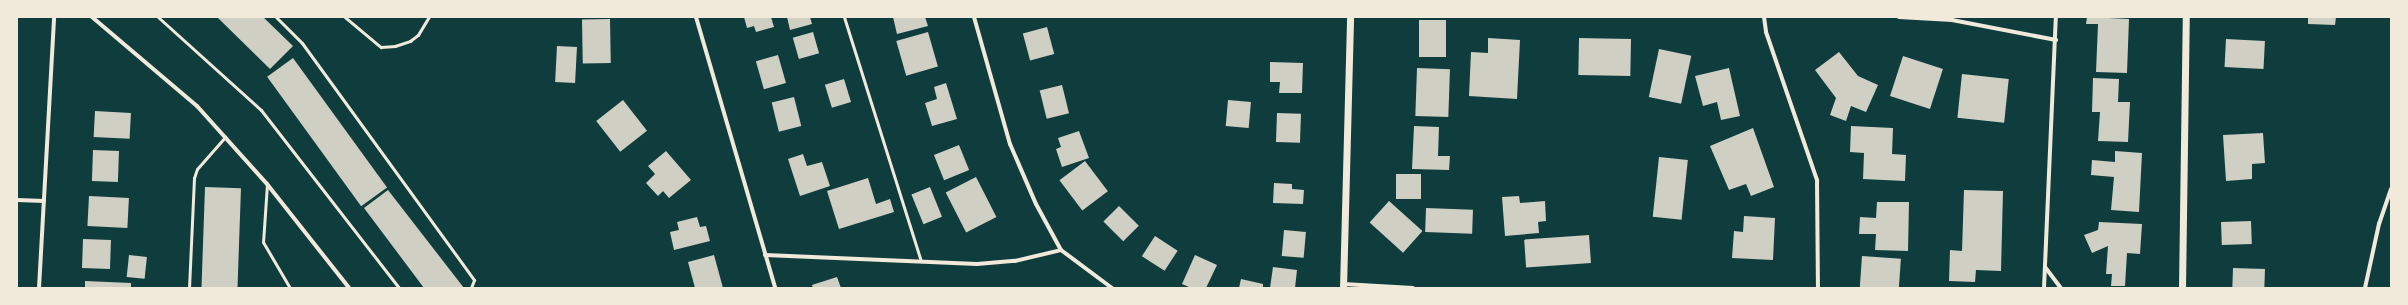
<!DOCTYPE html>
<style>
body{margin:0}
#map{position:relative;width:2408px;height:305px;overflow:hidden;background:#0f3d3e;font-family:"Roboto Condensed",sans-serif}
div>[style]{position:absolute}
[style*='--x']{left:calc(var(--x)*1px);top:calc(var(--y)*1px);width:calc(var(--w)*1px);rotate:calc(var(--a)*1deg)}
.building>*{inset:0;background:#cfcfc3;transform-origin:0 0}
.path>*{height:2.5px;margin:-1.25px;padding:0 1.25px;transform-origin:1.25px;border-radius:1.25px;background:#f1e9da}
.service>*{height:3px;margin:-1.5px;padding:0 1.5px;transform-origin:1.5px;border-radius:1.5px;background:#f1e9da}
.minor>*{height:4px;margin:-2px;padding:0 2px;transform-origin:2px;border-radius:2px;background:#f1e9da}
.tertiary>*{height:7px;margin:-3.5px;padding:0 3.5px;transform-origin:3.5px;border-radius:3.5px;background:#f1e9da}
span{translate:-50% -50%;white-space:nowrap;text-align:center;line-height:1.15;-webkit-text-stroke:3px #f1e9da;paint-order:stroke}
.frame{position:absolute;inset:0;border:18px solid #f1e9da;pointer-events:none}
</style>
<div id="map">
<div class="building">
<i style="clip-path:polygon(217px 17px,263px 17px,293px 46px,270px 69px)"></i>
<i style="clip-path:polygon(739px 17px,771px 17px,774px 27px,756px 32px,754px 26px,747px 28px,744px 17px)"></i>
<i style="clip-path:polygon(787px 17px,810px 17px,812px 24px,790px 30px)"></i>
<i style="clip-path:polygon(893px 17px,925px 17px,928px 26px,897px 34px)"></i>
<i style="clip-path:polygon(2087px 17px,2129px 19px,2127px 73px,2096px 72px,2098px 24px,2086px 24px)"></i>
<i style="clip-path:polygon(2308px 17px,2336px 17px,2335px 25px,2308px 24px)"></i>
<i style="left:610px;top:19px;width:44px;height:28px;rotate:89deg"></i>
<i style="left:1419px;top:20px;width:27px;height:37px"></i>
<i style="left:1047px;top:27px;width:28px;height:25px;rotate:75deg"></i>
<i style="left:813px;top:32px;width:22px;height:21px;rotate:74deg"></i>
<i style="left:928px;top:32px;width:36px;height:33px;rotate:74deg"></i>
<i style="clip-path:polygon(1488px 38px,1520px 40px,1517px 99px,1469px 96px,1471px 52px,1488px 53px)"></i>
<i style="left:1579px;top:38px;width:52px;height:37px;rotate:1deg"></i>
<i style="left:2226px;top:39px;width:39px;height:28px;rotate:3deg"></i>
<i style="left:557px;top:46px;width:20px;height:36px;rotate:3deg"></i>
<i style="left:1659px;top:49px;width:33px;height:49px;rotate:12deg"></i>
<i style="clip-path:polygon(1839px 52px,1858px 76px,1878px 85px,1866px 112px,1851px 106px,1846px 121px,1830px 115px,1836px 98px,1815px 70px)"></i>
<i style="left:778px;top:55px;width:29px;height:23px;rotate:74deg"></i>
<i style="left:1903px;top:56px;width:42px;height:42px;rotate:18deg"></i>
<i style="left:293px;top:58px;width:160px;height:32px;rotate:54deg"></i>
<i style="clip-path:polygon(1270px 62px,1303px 63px,1302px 93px,1279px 93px,1280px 82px,1270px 82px)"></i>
<i style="left:1417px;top:68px;width:33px;height:48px;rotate:2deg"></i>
<i style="clip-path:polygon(1729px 68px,1740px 116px,1721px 120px,1717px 102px,1703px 106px,1695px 76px)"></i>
<i style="left:1962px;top:74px;width:47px;height:44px;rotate:6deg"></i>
<i style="clip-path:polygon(2093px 78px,2119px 79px,2118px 102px,2130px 102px,2128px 142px,2098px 141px,2100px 112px,2092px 112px)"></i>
<i style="left:844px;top:79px;width:24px;height:20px;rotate:73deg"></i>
<i style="clip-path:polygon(946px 83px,957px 119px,932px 126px,925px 103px,937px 99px,934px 87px)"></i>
<i style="left:1062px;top:85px;width:29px;height:23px;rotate:76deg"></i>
<i style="left:794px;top:97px;width:30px;height:23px;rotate:76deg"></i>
<i style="left:623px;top:100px;width:39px;height:34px;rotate:52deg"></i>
<i style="left:1228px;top:100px;width:23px;height:26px;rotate:5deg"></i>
<i style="left:95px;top:111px;width:36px;height:26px;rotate:3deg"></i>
<i style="left:1277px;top:113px;width:24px;height:29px;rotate:2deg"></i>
<i style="clip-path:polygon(1414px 126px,1439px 127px,1438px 156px,1450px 156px,1449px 170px,1412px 169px)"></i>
<i style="clip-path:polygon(1851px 126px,1893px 128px,1892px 154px,1906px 155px,1905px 181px,1863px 179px,1864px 153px,1850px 152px)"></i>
<i style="clip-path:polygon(1753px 128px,1774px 187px,1751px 196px,1746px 184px,1729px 190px,1710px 146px)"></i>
<i style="clip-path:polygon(1079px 131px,1089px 158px,1062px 167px,1056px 149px,1061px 147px,1058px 138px)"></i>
<i style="clip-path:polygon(2263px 133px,2265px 163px,2252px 164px,2252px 179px,2226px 181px,2223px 135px)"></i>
<i style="left:959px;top:145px;width:27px;height:27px;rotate:68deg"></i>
<i style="left:93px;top:150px;width:26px;height:31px;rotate:2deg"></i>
<i style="clip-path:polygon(666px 151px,691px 180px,669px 198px,663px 191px,658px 196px,646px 183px,655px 174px,648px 166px)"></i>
<i style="clip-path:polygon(2115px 151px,2142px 153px,2139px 212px,2111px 210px,2114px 177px,2091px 175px,2092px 160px,2115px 162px)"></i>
<i style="clip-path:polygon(803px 154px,807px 166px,822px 162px,830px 186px,800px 196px,788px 159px)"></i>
<i style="left:1659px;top:157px;width:29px;height:60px;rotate:6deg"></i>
<i style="left:1085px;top:161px;width:38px;height:32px;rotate:53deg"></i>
<i style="left:1396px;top:174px;width:25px;height:25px"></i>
<i style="left:976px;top:177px;width:45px;height:34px;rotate:63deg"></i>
<i style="clip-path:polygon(868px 178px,876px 204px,890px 199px,894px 212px,839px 229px,827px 191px)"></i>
<i style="clip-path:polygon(1274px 183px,1292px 184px,1292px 189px,1304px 190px,1303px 204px,1273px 203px)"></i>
<i style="left:205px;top:187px;width:36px;height:101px;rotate:2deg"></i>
<i style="left:930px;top:187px;width:32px;height:20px;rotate:68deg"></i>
<i style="clip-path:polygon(388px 190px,464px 288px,424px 288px,364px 208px)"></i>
<i style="clip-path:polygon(1964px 190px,2003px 191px,2001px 271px,1976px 270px,1975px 282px,1949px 281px,1950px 250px,1962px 251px)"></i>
<i style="left:89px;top:196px;width:40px;height:30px;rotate:3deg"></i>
<i style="clip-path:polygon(1519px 196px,1520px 203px,1545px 201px,1546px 221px,1538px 222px,1539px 233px,1505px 236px,1502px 197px)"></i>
<i style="left:1389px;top:201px;width:45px;height:29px;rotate:42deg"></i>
<i style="clip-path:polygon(1877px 202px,1909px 202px,1908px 251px,1875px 250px,1876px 234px,1859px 234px,1860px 217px,1876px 218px)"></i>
<i style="left:1119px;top:206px;width:28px;height:22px;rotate:45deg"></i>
<i style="left:1426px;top:208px;width:47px;height:24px;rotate:2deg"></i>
<i style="clip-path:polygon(1744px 216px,1775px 218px,1773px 260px,1732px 258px,1734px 231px,1743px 232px)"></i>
<i style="clip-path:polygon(697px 217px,700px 227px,706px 226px,710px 241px,674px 250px,670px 232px,679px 230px,677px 222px)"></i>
<i style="left:2251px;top:221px;width:23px;height:30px;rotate:88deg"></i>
<i style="clip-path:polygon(2099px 222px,2142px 224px,2140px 254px,2127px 253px,2125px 286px,2111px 286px,2112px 274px,2106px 274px,2108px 246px,2092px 253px,2084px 235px,2098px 230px)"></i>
<i style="left:1284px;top:230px;width:22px;height:26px;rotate:5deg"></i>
<i style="left:1589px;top:235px;width:28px;height:65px;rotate:86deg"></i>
<i style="left:1155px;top:236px;width:27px;height:24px;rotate:33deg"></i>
<i style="left:83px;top:239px;width:28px;height:29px;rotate:2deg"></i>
<i style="left:129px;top:255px;width:18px;height:22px;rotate:6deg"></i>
<i style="clip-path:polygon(714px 255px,723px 288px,695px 288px,688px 262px)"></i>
<i style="clip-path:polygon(1195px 255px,1217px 265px,1206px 288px,1191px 288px,1182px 284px)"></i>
<i style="left:1862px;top:256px;width:39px;height:32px;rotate:4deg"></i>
<i style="clip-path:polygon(1273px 267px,1297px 270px,1295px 288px,1270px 288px)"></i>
<i style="left:2233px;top:268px;width:32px;height:20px;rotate:2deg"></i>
<i style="clip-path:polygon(837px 277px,841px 288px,813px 288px,812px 285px)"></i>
<i style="clip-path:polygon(1241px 279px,1263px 284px,1263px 288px,1239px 288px)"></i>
<i style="clip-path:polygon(85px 281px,131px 283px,131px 288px,85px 288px)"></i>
</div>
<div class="path">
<i style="--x:345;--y:17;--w:47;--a:39.8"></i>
<i style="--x:381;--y:47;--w:14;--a:-4"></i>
<i style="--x:395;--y:46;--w:16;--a:-18"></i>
<i style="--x:410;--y:41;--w:10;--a:-37"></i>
<i style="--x:418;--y:35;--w:21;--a:-59"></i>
</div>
<div class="service">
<i style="--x:158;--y:17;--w:139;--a:42.1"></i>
<i style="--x:261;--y:110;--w:225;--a:52.2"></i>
<i style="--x:276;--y:17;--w:37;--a:45"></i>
<i style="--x:302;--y:43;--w:293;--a:54"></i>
<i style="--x:474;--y:280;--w:9;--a:111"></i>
<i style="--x:844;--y:17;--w:256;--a:72.5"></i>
<i style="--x:267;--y:184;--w:58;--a:93.9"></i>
<i style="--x:263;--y:242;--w:53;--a:59.6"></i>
<i style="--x:189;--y:288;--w:110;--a:-87.4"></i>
<i style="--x:194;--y:178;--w:9;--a:-72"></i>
<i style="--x:197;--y:169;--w:43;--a:-48.8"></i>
</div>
<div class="minor">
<i style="--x:92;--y:17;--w:138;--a:40.3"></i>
<i style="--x:197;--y:106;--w:105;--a:48.1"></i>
<i style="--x:267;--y:184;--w:132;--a:51.7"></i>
<i style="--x:696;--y:17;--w:282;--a:73.7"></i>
<i style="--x:974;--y:17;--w:132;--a:74.2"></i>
<i style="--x:1010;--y:144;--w:65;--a:66.6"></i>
<i style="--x:1036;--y:204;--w:52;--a:61.5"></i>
<i style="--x:1764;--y:17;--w:15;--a:82"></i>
<i style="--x:1766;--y:32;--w:157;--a:71"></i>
<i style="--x:1817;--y:180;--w:108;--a:89.5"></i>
<i style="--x:1899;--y:17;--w:53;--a:3.2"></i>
<i style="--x:1952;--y:20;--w:106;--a:10.9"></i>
<i style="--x:17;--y:200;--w:27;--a:2"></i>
<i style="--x:765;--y:255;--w:212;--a:2.4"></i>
<i style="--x:977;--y:264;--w:38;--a:-5"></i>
<i style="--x:1015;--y:261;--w:47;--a:-13.4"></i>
<i style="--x:1061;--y:250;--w:64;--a:36.7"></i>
<i style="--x:2045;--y:267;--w:26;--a:53"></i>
<i style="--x:1343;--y:284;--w:70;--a:3.3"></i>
<i style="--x:39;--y:288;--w:271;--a:-86.8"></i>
<i style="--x:2044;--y:288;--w:271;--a:-87.5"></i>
<i style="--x:2365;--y:288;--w:66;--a:-77.7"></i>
<i style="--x:2379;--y:224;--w:37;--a:-71"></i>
</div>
<div class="tertiary">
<i style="--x:1343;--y:288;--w:271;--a:-88.5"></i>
<i style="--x:2182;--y:288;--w:271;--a:-89.2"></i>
</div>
<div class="frame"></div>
</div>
